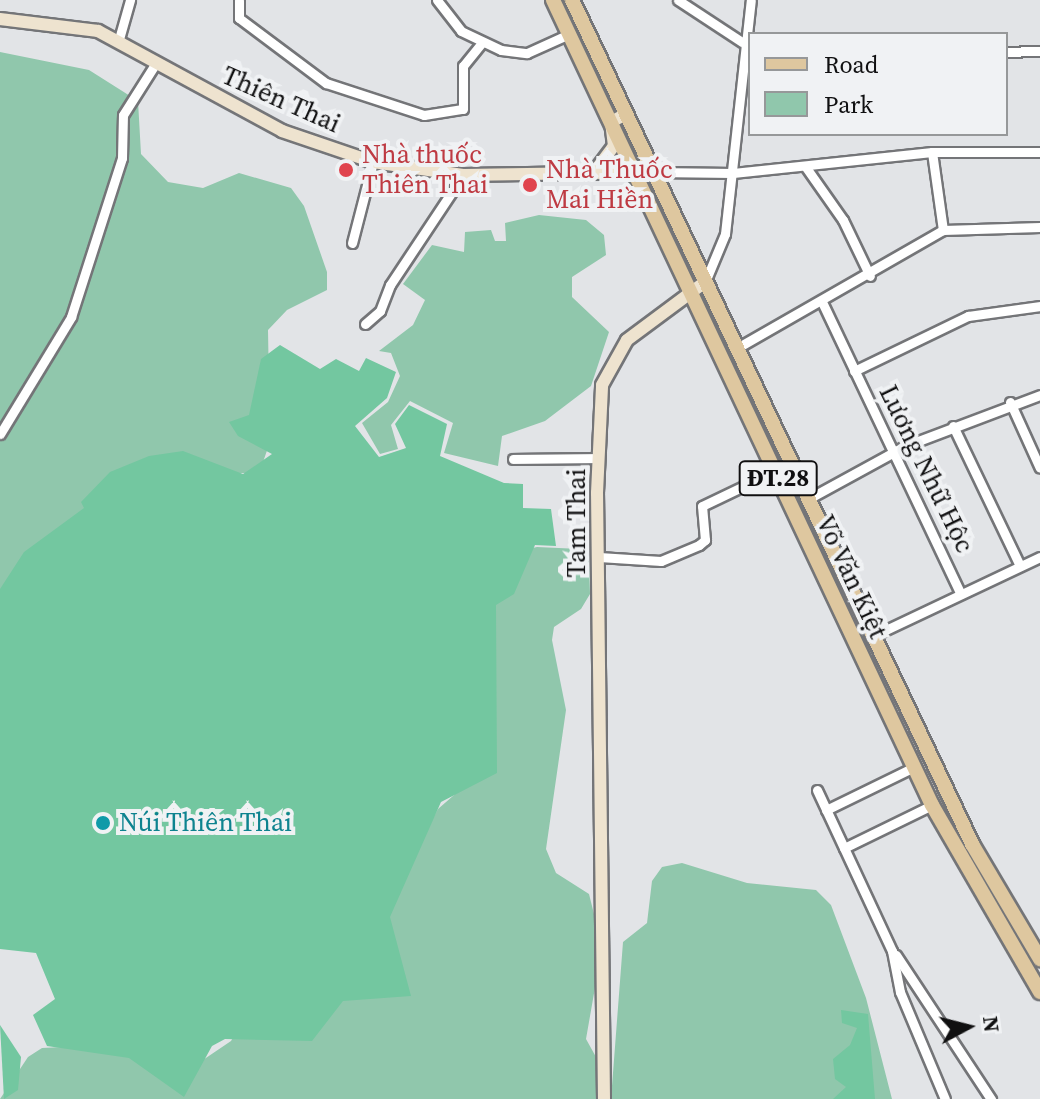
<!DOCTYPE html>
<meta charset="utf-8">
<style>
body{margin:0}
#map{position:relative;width:1040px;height:1099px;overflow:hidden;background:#e2e4e7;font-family:"Source Serif 4",serif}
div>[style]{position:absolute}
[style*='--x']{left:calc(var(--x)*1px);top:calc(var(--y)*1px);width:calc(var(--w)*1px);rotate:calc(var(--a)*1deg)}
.green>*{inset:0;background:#90c7ac}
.forest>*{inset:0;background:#73c7a0}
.roads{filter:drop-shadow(2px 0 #747578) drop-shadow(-2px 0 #747578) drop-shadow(0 2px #747578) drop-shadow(0 -2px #747578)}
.street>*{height:9px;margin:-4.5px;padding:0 4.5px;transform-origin:4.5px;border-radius:4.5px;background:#fff}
.secondary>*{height:12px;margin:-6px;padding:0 6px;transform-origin:6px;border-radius:6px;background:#eee3cf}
.primary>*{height:14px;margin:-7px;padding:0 7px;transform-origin:7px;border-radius:7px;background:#dec79f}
.dots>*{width:22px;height:22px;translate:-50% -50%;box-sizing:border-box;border:4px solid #f0f2f4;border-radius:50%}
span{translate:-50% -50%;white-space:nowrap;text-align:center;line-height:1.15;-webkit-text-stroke:8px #f0f2f4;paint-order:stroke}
.shield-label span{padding:2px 6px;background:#f0f2f4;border:2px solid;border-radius:6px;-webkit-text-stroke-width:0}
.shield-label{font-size:24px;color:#101011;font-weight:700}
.street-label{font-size:26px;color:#101011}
.health-label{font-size:26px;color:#be3a42}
.left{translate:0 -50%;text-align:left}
.culture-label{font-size:26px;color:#0d838f}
.legend{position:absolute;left:748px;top:32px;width:260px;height:104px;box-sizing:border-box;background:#f0f2f4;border:2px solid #969899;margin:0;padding:10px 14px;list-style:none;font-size:24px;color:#101011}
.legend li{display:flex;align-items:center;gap:16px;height:40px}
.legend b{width:40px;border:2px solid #969899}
.north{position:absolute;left:928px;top:987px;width:80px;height:80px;-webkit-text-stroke:6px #f0f2f4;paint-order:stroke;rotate:83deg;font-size:22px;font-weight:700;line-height:32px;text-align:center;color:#101011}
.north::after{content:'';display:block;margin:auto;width:28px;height:36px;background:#101011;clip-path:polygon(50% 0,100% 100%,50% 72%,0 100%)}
</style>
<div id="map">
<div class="green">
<i style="clip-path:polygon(0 52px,89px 70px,138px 101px,141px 154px,168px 182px,203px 188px,239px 173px,291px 188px,304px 206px,327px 272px,327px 290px,287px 310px,268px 330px,270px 442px,263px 462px,250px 473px,215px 473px,0 594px)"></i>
<i style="clip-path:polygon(539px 215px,586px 220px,604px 235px,606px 255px,572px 277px,572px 297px,609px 332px,591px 386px,545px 421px,502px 436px,498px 466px,444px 453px,453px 423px,410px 401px,391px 425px,398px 449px,380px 454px,362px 423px,388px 402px,400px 376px,391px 353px,379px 351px,413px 325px,425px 300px,403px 284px,432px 245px,464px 252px,465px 232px,491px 230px,495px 241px,506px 241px,505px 223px)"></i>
<i style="clip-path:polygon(537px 547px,580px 549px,589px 562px,590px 594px,581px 609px,554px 627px,552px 640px,566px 710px,546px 849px,556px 873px,589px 894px,594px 914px,596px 982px,586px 1039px,596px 1057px,596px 1099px,0 1099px,28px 1057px,42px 1048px,84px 1046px,197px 1064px,231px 1041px,255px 998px,393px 893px,438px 809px,461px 789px,487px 599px,514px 552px)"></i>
<i style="clip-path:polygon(682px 863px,747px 883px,816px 890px,831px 905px,866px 998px,892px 1099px,611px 1099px,623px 942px,647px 923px,652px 881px,662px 867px)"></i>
</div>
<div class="forest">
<i style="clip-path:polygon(280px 345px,320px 369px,336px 359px,359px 371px,366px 358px,396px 372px,387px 398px,355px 426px,379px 457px,406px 448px,395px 424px,409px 405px,447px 424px,440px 456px,504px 483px,523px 484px,523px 508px,551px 509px,556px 546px,535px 545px,514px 594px,496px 605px,497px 773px,441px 802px,390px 917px,411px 996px,343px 1001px,312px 1041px,225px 1039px,212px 1046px,184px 1097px,129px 1058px,47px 1046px,33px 1015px,55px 999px,36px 953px,0 949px,0 589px,24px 552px,84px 508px,81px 502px,110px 472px,149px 456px,183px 451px,243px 474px,272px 454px,238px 436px,229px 422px,249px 415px,261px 359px)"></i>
<i style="clip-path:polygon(841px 1010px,868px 1014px,875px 1099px,833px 1099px,846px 1087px,835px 1079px,833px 1059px,850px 1045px,857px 1028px,842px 1023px)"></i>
<i style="clip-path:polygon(0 1025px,21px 1057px,18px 1090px,4px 1099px)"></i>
</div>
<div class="roads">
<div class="street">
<i style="--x:239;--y:0;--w:18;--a:90"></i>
<i style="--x:239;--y:18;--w:109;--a:36.8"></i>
<i style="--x:326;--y:83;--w:103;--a:18.1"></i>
<i style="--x:424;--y:115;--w:39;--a:-9"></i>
<i style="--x:463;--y:109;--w:43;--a:-90"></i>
<i style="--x:463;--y:66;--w:28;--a:-51"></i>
<i style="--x:437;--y:0;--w:39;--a:52"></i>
<i style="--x:461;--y:31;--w:44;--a:25.4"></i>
<i style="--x:501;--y:50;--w:26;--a:7"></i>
<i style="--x:527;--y:53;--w:46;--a:-24.3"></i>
<i style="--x:678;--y:0;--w:77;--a:33.3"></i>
<i style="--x:119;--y:39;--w:41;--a:-74.2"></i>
<i style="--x:1006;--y:52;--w:34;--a:-2"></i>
<i style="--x:932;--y:152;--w:79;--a:82"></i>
<i style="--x:805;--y:166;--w:66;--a:54.9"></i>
<i style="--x:843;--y:220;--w:62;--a:64.3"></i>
<i style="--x:654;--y:172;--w:79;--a:0.7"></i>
<i style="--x:733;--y:173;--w:200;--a:-6"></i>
<i style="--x:932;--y:152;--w:108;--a:0"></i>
<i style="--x:352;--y:243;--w:84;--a:-75.5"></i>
<i style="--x:705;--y:282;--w:52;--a:-67.4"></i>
<i style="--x:725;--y:234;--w:235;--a:-83.7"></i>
<i style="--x:823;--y:304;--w:321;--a:64.6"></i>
<i style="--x:365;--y:324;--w:20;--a:-41"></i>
<i style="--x:380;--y:311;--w:28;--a:-69"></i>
<i style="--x:390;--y:285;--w:132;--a:-56.4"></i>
<i style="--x:737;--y:348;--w:237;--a:-29.8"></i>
<i style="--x:943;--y:230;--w:97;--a:-1.8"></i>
<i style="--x:854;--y:371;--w:127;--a:-25.8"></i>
<i style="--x:968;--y:316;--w:73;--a:-7.9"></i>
<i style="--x:1010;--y:402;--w:72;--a:65.6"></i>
<i style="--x:953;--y:426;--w:155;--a:64.4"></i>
<i style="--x:0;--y:434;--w:137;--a:-58.7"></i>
<i style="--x:71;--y:317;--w:167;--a:-72.2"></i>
<i style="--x:122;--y:158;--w:43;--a:-88.7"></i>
<i style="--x:123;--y:115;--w:58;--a:-57.7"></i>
<i style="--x:513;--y:459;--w:86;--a:-0.7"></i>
<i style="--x:808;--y:499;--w:111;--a:-28.7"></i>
<i style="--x:905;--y:446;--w:144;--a:-20.7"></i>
<i style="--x:599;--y:557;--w:62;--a:3.7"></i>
<i style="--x:661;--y:561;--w:41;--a:-22.8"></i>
<i style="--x:699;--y:545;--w:8;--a:-40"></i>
<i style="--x:705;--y:540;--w:34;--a:-95"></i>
<i style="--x:702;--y:506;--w:81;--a:-25.6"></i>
<i style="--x:873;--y:636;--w:185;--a:-25.3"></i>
<i style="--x:817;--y:790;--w:178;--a:65"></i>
<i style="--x:892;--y:951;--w:42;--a:79"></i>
<i style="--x:900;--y:992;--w:116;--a:67.2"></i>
<i style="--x:826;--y:810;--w:98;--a:-26"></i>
<i style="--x:844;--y:848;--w:98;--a:-26"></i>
<i style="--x:896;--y:955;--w:173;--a:56.6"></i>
</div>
<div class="secondary">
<i style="--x:0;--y:19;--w:99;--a:7"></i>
<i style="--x:98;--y:31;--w:209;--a:28.5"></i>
<i style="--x:282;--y:131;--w:96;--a:18.8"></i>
<i style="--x:373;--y:162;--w:91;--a:8.2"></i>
<i style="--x:463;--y:175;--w:191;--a:-0.9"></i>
<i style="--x:595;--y:171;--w:31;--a:-53"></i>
<i style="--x:614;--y:146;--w:24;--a:-97"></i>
<i style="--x:611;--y:122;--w:17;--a:-28"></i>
<i style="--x:604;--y:1099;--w:606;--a:-90.66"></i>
<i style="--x:597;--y:493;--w:108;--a:-87.3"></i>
<i style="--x:602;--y:385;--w:51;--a:-60.9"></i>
<i style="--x:627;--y:340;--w:97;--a:-36.6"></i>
</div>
<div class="primary">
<i style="--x:553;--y:0;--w:890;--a:64.79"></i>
<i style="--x:932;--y:805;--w:216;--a:60"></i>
<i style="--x:572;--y:0;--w:934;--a:64.64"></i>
<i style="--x:972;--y:844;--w:134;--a:59.4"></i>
</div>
</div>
<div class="dots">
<i style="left:346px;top:170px;background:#e0444e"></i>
<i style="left:530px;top:185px;background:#e0444e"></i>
<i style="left:103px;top:823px;background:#0f9aa8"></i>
</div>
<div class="shield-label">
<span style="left:778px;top:478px">ĐT.28</span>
</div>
<div class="street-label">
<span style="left:281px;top:100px;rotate:24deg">Thiên Thai</span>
<span style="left:926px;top:469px;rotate:64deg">Lương Nhữ Hộc</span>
<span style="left:577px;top:523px;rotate:-90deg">Tam Thai</span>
<span style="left:851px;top:577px;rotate:65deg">Võ Văn Kiệt</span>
</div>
<div class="health-label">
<span class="left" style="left:362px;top:170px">Nhà thuốc<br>Thiên Thai</span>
<span class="left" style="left:546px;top:185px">Nhà Thuốc<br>Mai Hiền</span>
</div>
<div class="culture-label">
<span class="left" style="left:119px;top:823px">Núi Thiên Thai</span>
</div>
<ul class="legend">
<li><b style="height:10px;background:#dec79f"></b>Road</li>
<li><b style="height:22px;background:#90c7ac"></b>Park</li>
</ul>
<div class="north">N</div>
</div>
